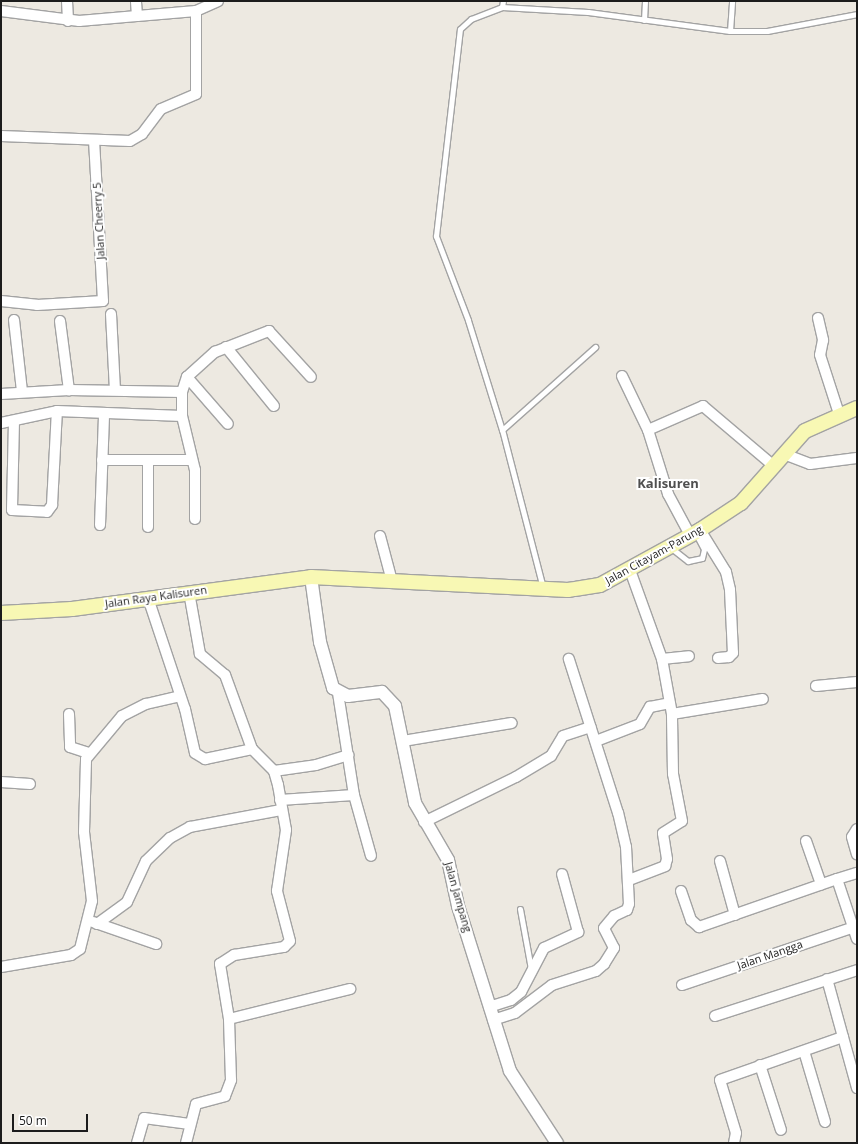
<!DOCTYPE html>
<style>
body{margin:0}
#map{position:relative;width:858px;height:1144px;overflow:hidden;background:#ede9e1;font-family:"Open Sans",sans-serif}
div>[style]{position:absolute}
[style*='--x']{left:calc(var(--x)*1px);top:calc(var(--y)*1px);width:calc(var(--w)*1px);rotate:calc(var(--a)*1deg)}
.roads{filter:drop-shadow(1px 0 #a3a3a3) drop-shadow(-1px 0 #a3a3a3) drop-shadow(0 1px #a3a3a3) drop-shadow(0 -1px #a3a3a3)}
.service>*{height:5px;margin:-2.5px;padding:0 2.5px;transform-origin:2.5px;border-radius:2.5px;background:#fff}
.minor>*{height:10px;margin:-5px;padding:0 5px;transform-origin:5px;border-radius:5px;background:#fff}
.tertiary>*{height:12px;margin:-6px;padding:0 6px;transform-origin:6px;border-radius:6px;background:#fff}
.secondary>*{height:14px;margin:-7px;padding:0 7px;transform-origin:7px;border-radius:7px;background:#f8f8b4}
span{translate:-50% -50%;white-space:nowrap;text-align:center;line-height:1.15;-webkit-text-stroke:4px #fff;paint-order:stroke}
.street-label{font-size:11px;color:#1c1c1c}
.quarter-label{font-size:13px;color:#4f4f4f;font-weight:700}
.frame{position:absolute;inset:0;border:2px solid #1c1c1c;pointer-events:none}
.scale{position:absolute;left:12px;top:1114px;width:76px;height:18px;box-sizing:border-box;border:2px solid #1c1c1c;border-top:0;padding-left:5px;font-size:12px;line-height:14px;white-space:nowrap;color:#1c1c1c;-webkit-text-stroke:3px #fff;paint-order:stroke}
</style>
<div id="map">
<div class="roads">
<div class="service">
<i style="--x:502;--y:7;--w:6;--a:-81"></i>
<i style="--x:644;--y:20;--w:19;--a:-87"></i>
<i style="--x:730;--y:31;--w:30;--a:-86"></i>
<i style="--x:502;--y:430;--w:125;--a:-41.7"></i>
<i style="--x:670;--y:547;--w:23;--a:38"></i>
<i style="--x:688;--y:561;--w:14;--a:-12"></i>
<i style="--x:702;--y:558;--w:9;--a:-77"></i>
<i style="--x:704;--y:549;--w:17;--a:-118"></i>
<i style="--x:543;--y:588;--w:163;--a:-104.5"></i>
<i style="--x:502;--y:430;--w:115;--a:-107.2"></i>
<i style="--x:468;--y:320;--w:90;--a:-110.9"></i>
<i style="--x:436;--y:236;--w:208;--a:-83.4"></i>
<i style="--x:460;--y:29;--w:15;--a:-42"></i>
<i style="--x:471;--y:19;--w:33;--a:-21"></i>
<i style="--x:502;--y:7;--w:86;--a:3.3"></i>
<i style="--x:588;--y:12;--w:143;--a:7.6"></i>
<i style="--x:730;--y:31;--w:37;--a:0"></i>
<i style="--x:767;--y:31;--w:92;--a:-10.7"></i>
<i style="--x:520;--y:909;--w:61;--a:79.6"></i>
</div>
<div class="minor">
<i style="--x:67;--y:1;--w:20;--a:87"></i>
<i style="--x:1;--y:11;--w:79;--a:7.3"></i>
<i style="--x:79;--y:21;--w:58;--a:-4.9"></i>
<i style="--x:196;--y:11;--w:24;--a:-24"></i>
<i style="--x:1;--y:136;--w:129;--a:2.2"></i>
<i style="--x:130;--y:141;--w:14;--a:-30"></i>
<i style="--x:142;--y:134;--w:31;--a:-53"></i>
<i style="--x:161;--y:109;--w:38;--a:-23"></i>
<i style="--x:196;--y:94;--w:83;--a:-90"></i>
<i style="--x:196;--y:11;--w:59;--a:175.2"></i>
<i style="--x:137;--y:16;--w:15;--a:-94"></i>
<i style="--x:1;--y:301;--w:36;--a:6"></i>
<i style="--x:37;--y:305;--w:66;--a:-3.5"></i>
<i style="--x:103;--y:301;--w:160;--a:-93.2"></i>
<i style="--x:111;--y:314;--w:76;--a:87"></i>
<i style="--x:818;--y:318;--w:23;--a:77"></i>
<i style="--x:823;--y:340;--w:15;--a:101"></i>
<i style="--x:820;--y:355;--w:62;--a:72.1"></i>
<i style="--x:14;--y:320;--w:71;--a:83.6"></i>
<i style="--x:60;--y:321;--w:70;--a:82.6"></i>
<i style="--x:226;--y:347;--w:76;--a:50.9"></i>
<i style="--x:622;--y:376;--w:60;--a:64.3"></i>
<i style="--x:648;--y:430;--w:67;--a:72.6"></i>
<i style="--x:668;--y:494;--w:47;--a:61.8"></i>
<i style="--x:187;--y:377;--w:62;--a:48.9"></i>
<i style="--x:1;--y:394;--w:68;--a:-3.4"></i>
<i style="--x:69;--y:390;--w:113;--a:1"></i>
<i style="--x:182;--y:392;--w:16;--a:-72"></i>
<i style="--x:187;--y:377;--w:38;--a:-42"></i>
<i style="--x:215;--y:352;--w:58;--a:-21.3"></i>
<i style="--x:269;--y:331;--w:62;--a:47.6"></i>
<i style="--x:182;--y:416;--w:24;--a:-90"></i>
<i style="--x:14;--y:421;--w:89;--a:91.3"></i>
<i style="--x:12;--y:510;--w:35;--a:3"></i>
<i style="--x:47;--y:512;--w:9;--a:-54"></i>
<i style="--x:52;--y:505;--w:94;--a:-87"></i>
<i style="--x:1;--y:423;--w:57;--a:-12.1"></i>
<i style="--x:57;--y:411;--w:125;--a:2.3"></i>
<i style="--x:182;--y:416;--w:56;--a:76.5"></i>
<i style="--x:195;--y:470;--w:49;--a:90"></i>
<i style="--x:648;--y:430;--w:60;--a:-23.6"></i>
<i style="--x:703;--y:406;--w:94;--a:40.3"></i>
<i style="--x:784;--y:454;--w:28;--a:21"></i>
<i style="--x:810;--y:464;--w:47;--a:-7.3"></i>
<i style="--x:102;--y:460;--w:89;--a:0"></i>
<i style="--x:148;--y:461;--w:66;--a:90"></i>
<i style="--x:100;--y:525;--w:111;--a:-87.9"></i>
<i style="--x:700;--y:530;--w:49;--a:58.2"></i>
<i style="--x:726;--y:572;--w:18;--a:77"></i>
<i style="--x:730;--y:590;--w:63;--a:87.3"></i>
<i style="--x:733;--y:653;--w:6;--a:135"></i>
<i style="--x:729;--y:657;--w:11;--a:175"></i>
<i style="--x:380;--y:536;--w:47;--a:75.1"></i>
<i style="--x:148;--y:598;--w:117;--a:71.6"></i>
<i style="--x:185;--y:709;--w:45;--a:77.2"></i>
<i style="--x:195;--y:753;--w:12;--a:31"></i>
<i style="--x:205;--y:759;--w:48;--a:-12"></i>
<i style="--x:662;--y:659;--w:27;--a:-6"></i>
<i style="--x:816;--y:686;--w:41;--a:-5.6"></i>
<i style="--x:338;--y:693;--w:103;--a:81.1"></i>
<i style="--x:354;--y:795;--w:63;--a:74.4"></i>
<i style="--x:69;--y:714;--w:33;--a:88"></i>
<i style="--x:70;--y:747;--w:19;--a:18"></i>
<i style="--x:672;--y:714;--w:92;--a:-9.4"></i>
<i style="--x:403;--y:741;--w:110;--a:-9.4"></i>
<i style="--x:596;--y:741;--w:47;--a:-21.1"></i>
<i style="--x:640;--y:724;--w:20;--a:-60"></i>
<i style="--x:650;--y:707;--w:20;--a:-11"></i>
<i style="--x:274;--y:771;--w:42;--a:-8.1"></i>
<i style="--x:316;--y:765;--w:34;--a:-17"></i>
<i style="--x:1;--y:782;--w:29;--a:4"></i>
<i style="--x:280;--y:800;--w:74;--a:-3.9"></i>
<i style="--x:424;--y:822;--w:102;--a:-26.1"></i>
<i style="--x:516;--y:777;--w:41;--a:-31"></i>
<i style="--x:551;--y:756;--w:23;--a:-59"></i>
<i style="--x:563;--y:736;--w:29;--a:-18"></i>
<i style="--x:857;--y:829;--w:9;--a:122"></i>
<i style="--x:852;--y:837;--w:18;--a:74"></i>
<i style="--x:806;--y:841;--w:46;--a:70.8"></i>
<i style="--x:720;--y:861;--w:56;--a:74.5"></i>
<i style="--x:837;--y:879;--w:21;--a:-17"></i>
<i style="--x:629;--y:880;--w:39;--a:-21"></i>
<i style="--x:665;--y:866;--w:7;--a:-74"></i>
<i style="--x:667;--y:859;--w:26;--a:-99"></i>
<i style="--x:663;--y:833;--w:22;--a:-32"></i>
<i style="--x:682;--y:821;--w:48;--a:-100.8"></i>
<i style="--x:673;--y:774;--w:60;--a:-91"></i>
<i style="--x:672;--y:714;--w:56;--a:-100.3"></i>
<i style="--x:662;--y:659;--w:95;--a:-109.8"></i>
<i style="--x:681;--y:891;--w:31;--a:71"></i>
<i style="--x:691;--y:920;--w:11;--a:41"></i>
<i style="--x:699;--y:927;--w:146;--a:-19.2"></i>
<i style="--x:837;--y:879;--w:63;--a:71.6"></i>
<i style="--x:93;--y:922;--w:67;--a:19.2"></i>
<i style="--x:97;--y:924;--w:37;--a:-36"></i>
<i style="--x:127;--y:902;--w:45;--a:-65.1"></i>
<i style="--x:146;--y:861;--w:33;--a:-44"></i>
<i style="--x:170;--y:838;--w:23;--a:-29"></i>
<i style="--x:190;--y:827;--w:93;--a:-10.6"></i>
<i style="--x:1;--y:967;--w:71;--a:-9.7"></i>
<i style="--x:71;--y:955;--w:11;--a:-34"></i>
<i style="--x:80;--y:949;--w:49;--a:-76"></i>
<i style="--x:92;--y:901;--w:69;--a:-96.6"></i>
<i style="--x:84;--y:832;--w:73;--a:-88.4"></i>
<i style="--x:86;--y:759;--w:56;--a:-50.1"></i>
<i style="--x:122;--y:716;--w:27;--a:-27"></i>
<i style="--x:146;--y:704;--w:35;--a:-13"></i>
<i style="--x:682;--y:985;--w:185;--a:-18.6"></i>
<i style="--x:489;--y:1007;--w:23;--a:-18"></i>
<i style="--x:511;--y:1000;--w:13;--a:-39"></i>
<i style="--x:521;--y:992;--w:50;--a:-62.4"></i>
<i style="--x:544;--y:948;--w:38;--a:-25"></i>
<i style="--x:578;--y:932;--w:60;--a:-105.4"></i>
<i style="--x:715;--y:1016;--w:149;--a:-17.9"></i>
<i style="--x:229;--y:1019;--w:125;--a:-13.9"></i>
<i style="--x:493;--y:1020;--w:23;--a:-18"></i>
<i style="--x:515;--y:1013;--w:46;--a:-37.1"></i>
<i style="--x:552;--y:985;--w:46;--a:-17.7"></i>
<i style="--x:596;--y:971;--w:11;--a:-41"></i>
<i style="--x:604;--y:964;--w:19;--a:-58"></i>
<i style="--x:614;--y:948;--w:22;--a:-117"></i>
<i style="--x:604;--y:928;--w:16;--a:-50"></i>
<i style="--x:614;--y:916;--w:14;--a:-25"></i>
<i style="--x:627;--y:910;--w:6;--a:-72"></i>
<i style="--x:629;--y:904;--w:57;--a:-93"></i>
<i style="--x:626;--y:847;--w:35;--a:-103"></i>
<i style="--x:618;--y:813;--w:162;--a:-107.7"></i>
<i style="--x:843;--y:1037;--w:53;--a:74.6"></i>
<i style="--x:804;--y:1051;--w:74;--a:73.5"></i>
<i style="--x:760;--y:1065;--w:68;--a:72.1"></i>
<i style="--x:137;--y:1143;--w:26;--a:-74"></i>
<i style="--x:144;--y:1118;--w:46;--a:7.4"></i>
<i style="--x:186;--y:1143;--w:40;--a:-75.6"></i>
<i style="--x:196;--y:1104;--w:30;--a:-15"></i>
<i style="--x:225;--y:1096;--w:17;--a:-69"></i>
<i style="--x:231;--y:1080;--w:61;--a:-91.9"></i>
<i style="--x:229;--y:1019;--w:56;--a:-99.3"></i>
<i style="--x:220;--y:964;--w:17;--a:-33"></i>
<i style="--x:234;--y:955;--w:51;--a:-9.1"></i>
<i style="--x:284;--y:947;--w:8;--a:-45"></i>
<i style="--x:290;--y:941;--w:52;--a:-104.6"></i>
<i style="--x:277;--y:891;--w:62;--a:-81.6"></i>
<i style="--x:286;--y:830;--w:46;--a:-100.1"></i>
<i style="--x:278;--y:785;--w:15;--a:-106"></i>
<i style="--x:274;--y:771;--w:31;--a:-135"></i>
<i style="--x:252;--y:749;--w:79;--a:-110"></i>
<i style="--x:225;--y:675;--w:33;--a:-140"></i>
<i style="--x:200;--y:654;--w:63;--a:-100.1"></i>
<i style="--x:734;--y:1143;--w:10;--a:-79"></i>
<i style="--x:736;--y:1133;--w:55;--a:-106.8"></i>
<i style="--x:720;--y:1080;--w:130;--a:-19.3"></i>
<i style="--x:843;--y:1037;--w:60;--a:-105.4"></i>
</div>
<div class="tertiary">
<i style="--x:311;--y:577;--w:66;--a:82.1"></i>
<i style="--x:320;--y:642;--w:48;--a:74.2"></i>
<i style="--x:333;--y:688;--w:17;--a:28"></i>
<i style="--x:348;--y:696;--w:34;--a:-7"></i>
<i style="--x:382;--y:692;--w:19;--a:47"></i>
<i style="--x:395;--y:706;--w:99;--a:78.3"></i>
<i style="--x:415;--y:803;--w:66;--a:59.9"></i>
<i style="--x:448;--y:860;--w:47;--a:77.7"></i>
<i style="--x:458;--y:906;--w:173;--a:72.5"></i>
<i style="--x:510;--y:1071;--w:86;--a:56.9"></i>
</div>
<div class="secondary">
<i style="--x:1;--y:613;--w:71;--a:-3.2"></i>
<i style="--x:72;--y:609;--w:241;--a:-7.6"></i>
<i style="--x:311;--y:577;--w:257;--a:2.9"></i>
<i style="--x:568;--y:590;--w:32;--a:-9"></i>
<i style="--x:600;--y:585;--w:114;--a:-28.8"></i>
<i style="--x:700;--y:530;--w:49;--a:-33.4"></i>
<i style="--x:741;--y:503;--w:96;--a:-48.4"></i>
<i style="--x:805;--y:431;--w:57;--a:-23.9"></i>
</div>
</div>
<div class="street-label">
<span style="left:99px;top:221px;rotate:-93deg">Jalan Cheerry 5</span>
<span style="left:654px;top:555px;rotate:-29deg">Jalan Citayam-Parung</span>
<span style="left:156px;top:597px;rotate:-8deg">Jalan Raya Kalisuren</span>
<span style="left:458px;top:897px;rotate:74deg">Jalan Jampang</span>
<span style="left:770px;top:955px;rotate:-19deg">Jalan Mangga</span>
</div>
<div class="quarter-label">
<span style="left:668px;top:483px">Kalisuren</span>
</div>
<div class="frame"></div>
<div class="scale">50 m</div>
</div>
